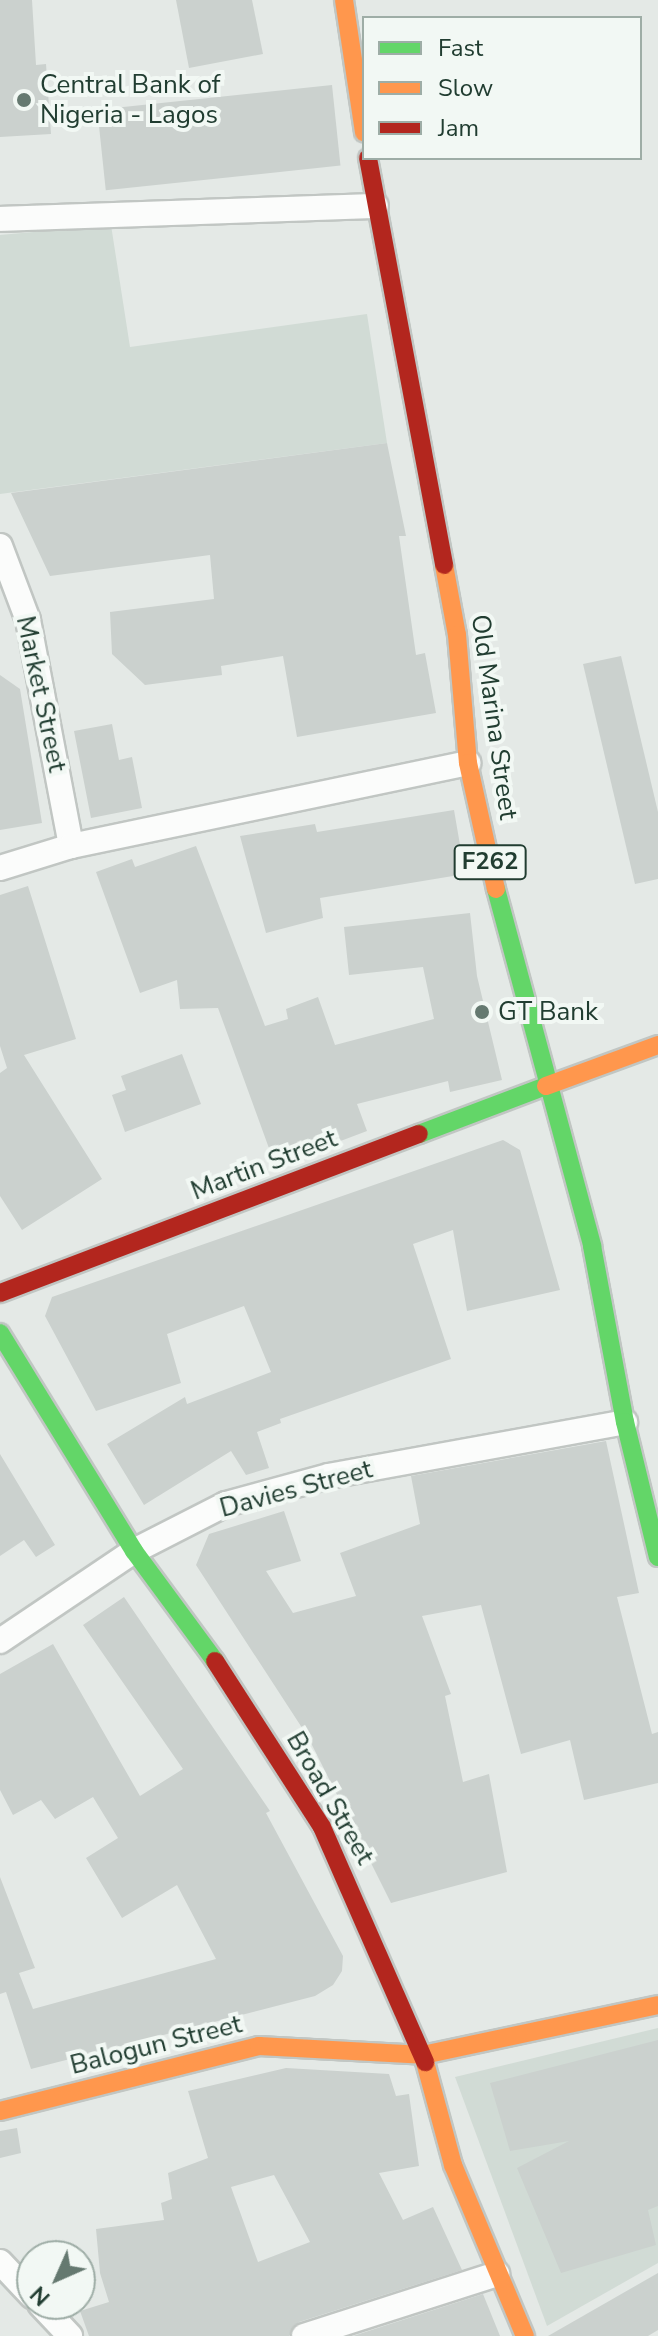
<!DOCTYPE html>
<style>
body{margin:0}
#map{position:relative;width:658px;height:2336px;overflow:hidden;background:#e4e9e6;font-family:"Nunito Sans",sans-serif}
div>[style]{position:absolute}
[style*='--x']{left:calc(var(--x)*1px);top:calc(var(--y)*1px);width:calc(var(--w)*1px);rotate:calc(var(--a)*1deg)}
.built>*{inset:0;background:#d1dbd5}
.building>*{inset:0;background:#cbd1ce;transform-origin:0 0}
.roads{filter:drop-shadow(2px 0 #c1c6c3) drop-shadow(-2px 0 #c1c6c3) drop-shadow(0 2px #c1c6c3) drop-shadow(0 -2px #c1c6c3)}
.street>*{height:24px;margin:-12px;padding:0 12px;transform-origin:12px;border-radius:12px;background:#fbfcfb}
.fast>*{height:18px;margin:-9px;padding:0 9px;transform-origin:9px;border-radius:9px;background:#63d668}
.slow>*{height:18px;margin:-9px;padding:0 9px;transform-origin:9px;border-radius:9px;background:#ff974d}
.jam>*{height:18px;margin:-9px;padding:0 9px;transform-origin:9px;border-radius:9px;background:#b3261e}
.dots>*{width:22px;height:22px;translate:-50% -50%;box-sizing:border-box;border:4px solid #f2f8f4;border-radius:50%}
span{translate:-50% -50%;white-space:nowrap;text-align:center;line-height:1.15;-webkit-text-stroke:8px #f2f8f4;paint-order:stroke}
.shield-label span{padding:2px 6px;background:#f2f8f4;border:2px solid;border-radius:6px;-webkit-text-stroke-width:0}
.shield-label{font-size:24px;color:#213d31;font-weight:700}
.poi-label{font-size:26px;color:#213d31}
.left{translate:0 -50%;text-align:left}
.street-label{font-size:26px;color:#213d31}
.legend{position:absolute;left:362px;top:16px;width:280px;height:144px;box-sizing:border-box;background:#f2f8f4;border:2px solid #9eada6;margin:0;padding:10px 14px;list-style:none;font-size:24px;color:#213d31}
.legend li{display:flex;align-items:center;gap:16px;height:40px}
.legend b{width:40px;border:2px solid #9eada6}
.north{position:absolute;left:16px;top:2240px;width:80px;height:80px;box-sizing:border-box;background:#f2f8f4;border:2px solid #9eada6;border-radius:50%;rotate:225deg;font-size:22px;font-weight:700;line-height:32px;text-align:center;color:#213d31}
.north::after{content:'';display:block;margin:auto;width:28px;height:36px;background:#657970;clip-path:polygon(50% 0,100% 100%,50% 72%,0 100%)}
</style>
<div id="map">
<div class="built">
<i style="clip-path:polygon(111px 225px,130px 347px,367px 314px,387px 443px,0 494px,0 235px)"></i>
<i style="clip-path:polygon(658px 2028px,658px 2263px,547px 2326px,455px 2077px)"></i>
</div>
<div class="building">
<i style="clip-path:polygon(0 0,32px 0,36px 65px,46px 64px,51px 134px,0 137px)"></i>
<i style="clip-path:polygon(176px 0,252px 0,263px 54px,189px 68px)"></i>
<i style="left:332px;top:85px;width:81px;height:236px;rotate:84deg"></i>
<i style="clip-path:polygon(387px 443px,406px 536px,399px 536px,416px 655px,425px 653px,436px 713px,297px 737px,283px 656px,221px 666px,222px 675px,145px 685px,112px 654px,110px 612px,214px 599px,210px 555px,50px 576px,11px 493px)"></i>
<i style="clip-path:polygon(621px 656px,658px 812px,658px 879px,635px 884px,583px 664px)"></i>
<i style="clip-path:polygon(0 675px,20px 689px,42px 823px,0 830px)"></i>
<i style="clip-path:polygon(112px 724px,119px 760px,132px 757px,142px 808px,91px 818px,74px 731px)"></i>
<i style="clip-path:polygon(454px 810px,465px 874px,320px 898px,323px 918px,266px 933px,240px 836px,315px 824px,317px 832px)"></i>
<i style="clip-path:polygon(196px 846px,265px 1026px,288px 1019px,286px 1009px,318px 997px,335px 1045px,434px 1019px,423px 967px,349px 975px,344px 927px,470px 913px,477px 976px,502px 1080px,450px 1092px,448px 1081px,357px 1104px,367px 1131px,293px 1159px,270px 1151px,218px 1008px,180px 1009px,177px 980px,140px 993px,96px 872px,132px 859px,135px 867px)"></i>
<i style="clip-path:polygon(28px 886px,76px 1039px,24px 1055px,102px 1179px,22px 1230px,0 1196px,0 1073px,7px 1068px,0 1046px,0 895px)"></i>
<i style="clip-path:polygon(182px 1054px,201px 1104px,125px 1132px,112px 1095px,126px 1090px,121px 1076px)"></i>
<i style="clip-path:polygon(503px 1140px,520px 1150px,560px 1290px,467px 1311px,453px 1230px,413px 1244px,451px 1359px,280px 1419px,281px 1423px,257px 1432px,269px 1468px,246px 1475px,231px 1451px,144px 1505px,107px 1444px,185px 1397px,187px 1404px,271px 1372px,244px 1306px,167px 1334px,181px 1383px,96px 1411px,45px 1316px,52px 1297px)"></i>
<i style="clip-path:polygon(606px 1441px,639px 1593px,617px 1597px,652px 1734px,658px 1732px,658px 1783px,584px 1800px,570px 1740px,521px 1754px,481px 1605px,422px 1616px,451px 1694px,445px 1696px,463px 1782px,489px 1774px,507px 1872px,391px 1903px,308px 1737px,196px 1565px,209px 1534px,284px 1511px,301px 1561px,266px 1571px,293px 1613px,356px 1596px,340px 1553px,420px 1524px,411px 1476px)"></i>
<i style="clip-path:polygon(0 1454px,55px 1545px,36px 1557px,24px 1540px,0 1556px)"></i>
<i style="clip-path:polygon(124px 1597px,270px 1811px,266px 1813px,343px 1956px,342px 1971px,333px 1985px,315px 1996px,31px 2069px,6px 1992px,0 1994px,0 1877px,35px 1968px,19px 1973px,33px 2009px,216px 1959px,177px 1885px,122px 1918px,86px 1858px,118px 1838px,93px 1797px,55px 1819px,41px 1800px,13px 1815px,0 1790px,0 1674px,53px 1644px,140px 1796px,183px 1769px,83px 1625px)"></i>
<i style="clip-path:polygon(658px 2040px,658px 2206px,648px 2210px,656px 2245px,561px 2273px,517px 2168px,569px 2141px,510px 2151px,490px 2083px)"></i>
<i style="clip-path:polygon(evenodd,286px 2068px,389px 2074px,396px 2096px,409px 2094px,419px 2166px,379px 2173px,403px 2220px,433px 2207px,462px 2270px,299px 2322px,289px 2336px,89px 2336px,80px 2311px,109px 2302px,100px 2273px,96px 2229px,164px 2220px,161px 2203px,172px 2199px,168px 2173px,208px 2158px,188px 2091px,286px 2068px,274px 2175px,310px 2242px,258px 2262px,231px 2187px,274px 2175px)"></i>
<i style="clip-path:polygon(17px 2128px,21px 2153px,0 2158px,0 2131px)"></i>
<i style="clip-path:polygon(658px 2273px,658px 2330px,648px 2336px,548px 2336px)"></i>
<i style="clip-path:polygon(483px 2294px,500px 2336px,353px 2336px)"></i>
</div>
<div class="roads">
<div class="street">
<i style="--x:0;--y:219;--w:376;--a:-2"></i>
<i style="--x:0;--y:546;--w:79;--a:69.3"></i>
<i style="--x:28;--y:620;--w:230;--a:79.2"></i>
<i style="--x:0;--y:868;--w:74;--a:-17.2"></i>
<i style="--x:71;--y:846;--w:406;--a:-11.8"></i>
<i style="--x:0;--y:1641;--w:161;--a:-33.9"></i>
<i style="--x:134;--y:1551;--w:103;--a:-27.1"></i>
<i style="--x:226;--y:1504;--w:107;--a:-15.2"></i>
<i style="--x:329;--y:1476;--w:301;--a:-10.3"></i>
<i style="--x:0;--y:2262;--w:47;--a:46.7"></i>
<i style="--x:40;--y:2304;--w:44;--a:46.8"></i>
<i style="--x:304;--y:2336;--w:203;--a:-17.8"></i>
</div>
<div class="fast">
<i style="--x:496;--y:889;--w:370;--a:74.9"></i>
<i style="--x:592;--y:1246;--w:179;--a:79.4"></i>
<i style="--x:625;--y:1422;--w:139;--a:76.3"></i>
<i style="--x:419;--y:1134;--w:136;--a:-20.7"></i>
<i style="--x:0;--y:1333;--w:256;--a:58.4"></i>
<i style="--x:134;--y:1551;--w:137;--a:53.6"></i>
</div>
<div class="slow">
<i style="--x:344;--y:0;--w:134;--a:81.4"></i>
<i style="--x:444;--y:565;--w:71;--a:79.5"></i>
<i style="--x:457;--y:635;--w:128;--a:85.1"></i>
<i style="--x:468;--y:763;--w:129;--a:77.5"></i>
<i style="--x:546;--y:1086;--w:119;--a:-20.1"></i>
<i style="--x:425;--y:2062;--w:107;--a:74.8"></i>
<i style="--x:453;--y:2165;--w:186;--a:67.2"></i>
<i style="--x:0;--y:2111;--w:267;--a:-14.1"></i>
<i style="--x:259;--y:2046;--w:164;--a:3.1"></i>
<i style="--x:423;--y:2055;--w:240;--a:-12"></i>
</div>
<div class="jam">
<i style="--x:368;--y:158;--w:414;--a:79.4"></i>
<i style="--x:0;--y:1293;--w:448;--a:-20.8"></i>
<i style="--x:215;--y:1661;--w:197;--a:57.2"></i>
<i style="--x:322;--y:1827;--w:257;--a:66.3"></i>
</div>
</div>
<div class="dots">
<i style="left:24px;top:100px;background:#657970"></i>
<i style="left:482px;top:1012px;background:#657970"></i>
</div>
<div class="shield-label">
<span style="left:490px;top:862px">F262</span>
</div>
<div class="poi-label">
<span class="left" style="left:40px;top:100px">Central Bank of<br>Nigeria - Lagos</span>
<span class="left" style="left:498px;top:1012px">GT Bank</span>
</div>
<div class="street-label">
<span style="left:41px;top:694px;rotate:78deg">Market Street</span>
<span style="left:494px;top:717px;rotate:82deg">Old Marina Street</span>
<span style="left:264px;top:1165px;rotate:-21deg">Martin Street</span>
<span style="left:296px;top:1489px;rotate:-15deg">Davies Street</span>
<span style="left:330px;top:1798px;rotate:60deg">Broad Street</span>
<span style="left:156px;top:2045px;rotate:-14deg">Balogun Street</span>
</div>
<ul class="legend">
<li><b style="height:10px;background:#63d668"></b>Fast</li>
<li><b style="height:10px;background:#ff974d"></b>Slow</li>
<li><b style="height:10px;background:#b3261e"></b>Jam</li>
</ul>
<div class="north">N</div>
</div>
